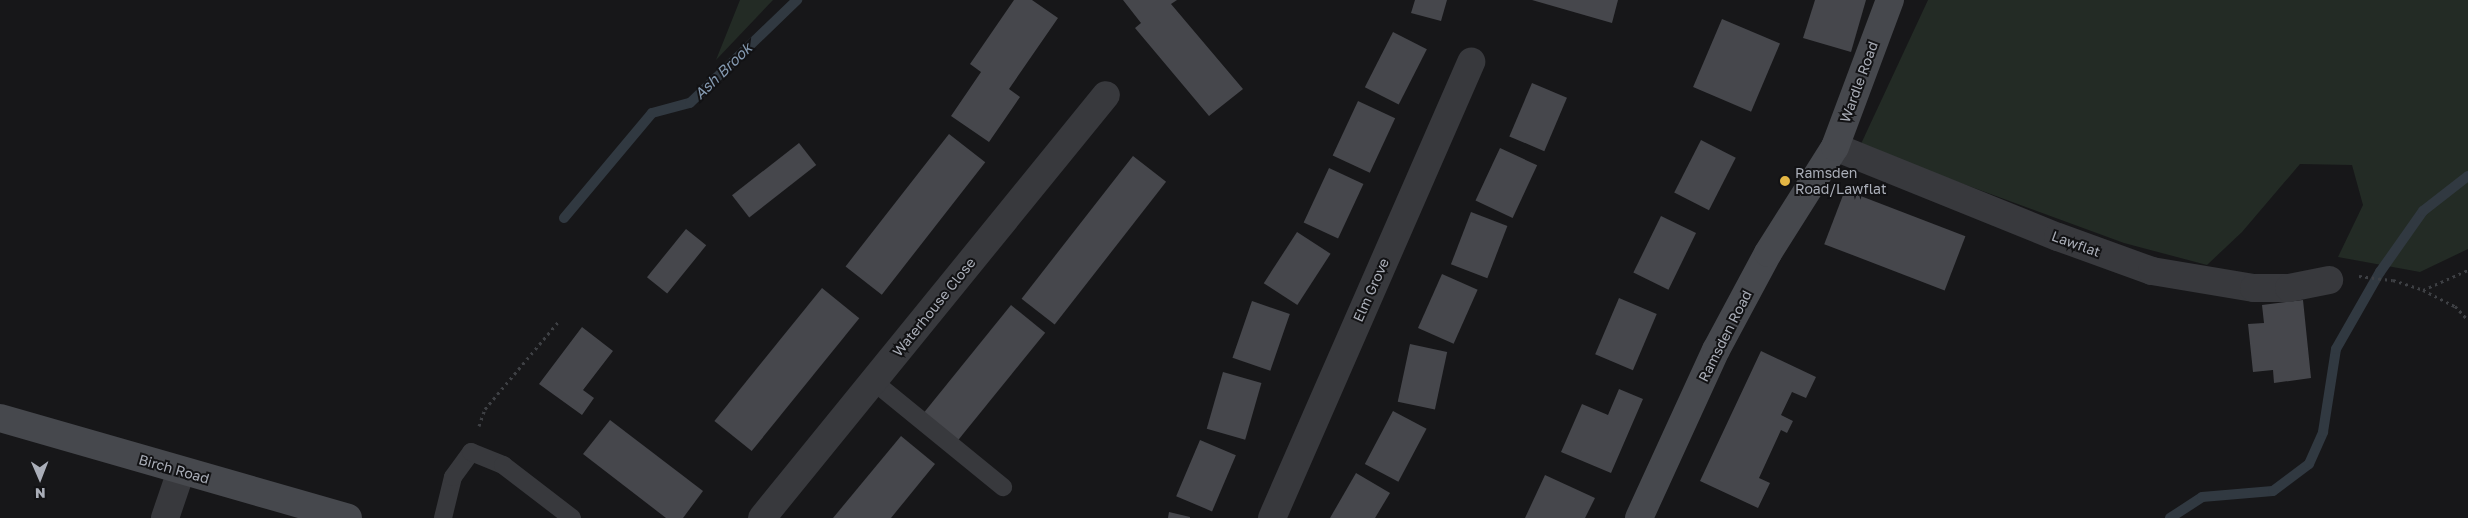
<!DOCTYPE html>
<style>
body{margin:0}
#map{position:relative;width:2468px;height:518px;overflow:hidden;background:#171719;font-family:"Golos Text",sans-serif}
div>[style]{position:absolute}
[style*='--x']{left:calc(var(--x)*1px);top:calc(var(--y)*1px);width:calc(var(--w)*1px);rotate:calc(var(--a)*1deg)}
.green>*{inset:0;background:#232b25}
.stream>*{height:10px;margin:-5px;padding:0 5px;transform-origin:5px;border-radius:5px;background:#313941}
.building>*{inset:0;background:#46474c;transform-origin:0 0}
.path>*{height:3px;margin-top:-1.5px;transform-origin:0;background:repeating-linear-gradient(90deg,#3e4044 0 2.5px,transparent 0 6.5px)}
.lane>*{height:18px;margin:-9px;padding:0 9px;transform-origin:9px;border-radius:9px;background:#38393d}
.street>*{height:28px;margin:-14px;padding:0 14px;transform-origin:14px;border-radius:14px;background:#38393d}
.secondary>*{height:28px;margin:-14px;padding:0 14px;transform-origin:14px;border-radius:14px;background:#46484d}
.dots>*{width:14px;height:14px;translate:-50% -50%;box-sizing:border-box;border:2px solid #121214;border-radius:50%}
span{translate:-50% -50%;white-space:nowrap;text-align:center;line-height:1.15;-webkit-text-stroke:4px #121214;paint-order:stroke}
.street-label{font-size:14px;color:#aaaeb8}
.poi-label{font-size:14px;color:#aaaeb8}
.left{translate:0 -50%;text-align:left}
.water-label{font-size:15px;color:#8499b0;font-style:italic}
.north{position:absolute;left:15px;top:453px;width:50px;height:50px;-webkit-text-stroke:4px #121214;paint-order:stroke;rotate:179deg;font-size:14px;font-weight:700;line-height:20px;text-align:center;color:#aaaeb8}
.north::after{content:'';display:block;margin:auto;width:18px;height:22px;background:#aaaeb8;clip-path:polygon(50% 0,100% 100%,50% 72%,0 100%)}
</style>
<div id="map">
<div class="green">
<i style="clip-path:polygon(740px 0,773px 0,716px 60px)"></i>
<i style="clip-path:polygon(1928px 0,2468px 0,2468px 249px,2420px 272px,2338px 257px,2363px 205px,2352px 165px,2300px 164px,2242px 232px,2207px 265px,2124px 243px,1860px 146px)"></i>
</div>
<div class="stream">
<i style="--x:564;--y:218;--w:137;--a:-50"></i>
<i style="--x:652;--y:113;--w:39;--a:-15"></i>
<i style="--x:690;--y:103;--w:149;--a:-43.9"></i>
<i style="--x:2170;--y:518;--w:38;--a:-33"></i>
<i style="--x:2202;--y:497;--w:71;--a:-4.8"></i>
<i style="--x:2273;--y:491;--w:45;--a:-36.9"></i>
<i style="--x:2309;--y:464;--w:35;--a:-66"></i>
<i style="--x:2323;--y:432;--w:84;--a:-81.1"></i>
<i style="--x:2336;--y:349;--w:89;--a:-60.3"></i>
<i style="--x:2380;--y:272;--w:75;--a:-54.8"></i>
<i style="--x:2423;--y:211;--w:57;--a:-37.9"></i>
</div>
<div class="building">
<i style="clip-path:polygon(1014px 0,1032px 0,1058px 18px,1009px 89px,1020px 97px,989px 142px,951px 116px,981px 72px,970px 64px)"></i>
<i style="clip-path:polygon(1123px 0,1177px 0,1171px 4px,1243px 89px,1209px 116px,1135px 28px,1141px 23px)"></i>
<i style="clip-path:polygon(1415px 0,1447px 0,1441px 21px,1411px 13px)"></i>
<i style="clip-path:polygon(1532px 0,1618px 0,1612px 23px)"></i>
<i style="clip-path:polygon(1815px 0,1866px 0,1851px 52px,1803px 38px)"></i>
<i style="left:1722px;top:19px;width:63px;height:74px;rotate:23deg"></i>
<i style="left:1393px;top:32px;width:38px;height:62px;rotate:27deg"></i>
<i style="left:1532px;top:83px;width:38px;height:58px;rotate:23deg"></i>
<i style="left:1358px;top:101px;width:41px;height:60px;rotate:25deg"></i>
<i style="left:949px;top:134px;width:46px;height:168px;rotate:38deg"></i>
<i style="left:1701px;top:140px;width:39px;height:59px;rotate:27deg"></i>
<i style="left:799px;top:143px;width:28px;height:85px;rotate:52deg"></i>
<i style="left:1500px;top:148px;width:41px;height:58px;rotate:25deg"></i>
<i style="left:1133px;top:156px;width:42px;height:181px;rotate:38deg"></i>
<i style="left:1329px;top:168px;width:38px;height:60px;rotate:25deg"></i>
<i style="left:1845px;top:190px;width:129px;height:58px;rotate:21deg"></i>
<i style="left:1471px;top:212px;width:39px;height:56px;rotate:21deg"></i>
<i style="left:1661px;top:216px;width:39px;height:63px;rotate:26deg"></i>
<i style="left:686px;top:229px;width:26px;height:62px;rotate:39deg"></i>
<i style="left:1297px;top:232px;width:40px;height:61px;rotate:33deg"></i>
<i style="left:1442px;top:274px;width:39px;height:59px;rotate:24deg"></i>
<i style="left:822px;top:288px;width:48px;height:171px;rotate:39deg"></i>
<i style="left:1619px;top:298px;width:41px;height:61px;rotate:23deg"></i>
<i style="clip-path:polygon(2303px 300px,2311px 378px,2274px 383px,2273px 370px,2253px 372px,2248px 324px,2264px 323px,2262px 305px)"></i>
<i style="left:1252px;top:301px;width:40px;height:60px;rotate:19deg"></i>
<i style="left:1011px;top:305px;width:44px;height:143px;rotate:39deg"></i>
<i style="clip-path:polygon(582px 327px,613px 351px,583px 390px,594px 398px,582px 415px,539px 384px)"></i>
<i style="left:1410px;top:344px;width:38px;height:59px;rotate:12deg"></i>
<i style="clip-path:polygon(1761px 351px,1816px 377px,1806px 398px,1792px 392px,1781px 415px,1793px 421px,1787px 433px,1781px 430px,1759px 478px,1770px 483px,1758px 508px,1700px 481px)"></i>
<i style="left:1223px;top:372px;width:40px;height:59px;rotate:16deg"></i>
<i style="clip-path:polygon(1619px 389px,1643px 399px,1611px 473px,1561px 452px,1582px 404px,1608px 415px)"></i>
<i style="left:1393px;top:411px;width:38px;height:60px;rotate:28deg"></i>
<i style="clip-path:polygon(610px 420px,703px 491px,683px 518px,666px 518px,583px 454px)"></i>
<i style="clip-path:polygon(901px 436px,935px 464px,891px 518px,833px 518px)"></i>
<i style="left:1200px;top:440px;width:39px;height:61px;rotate:23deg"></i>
<i style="clip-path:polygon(1356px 473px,1390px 493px,1375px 518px,1330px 518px)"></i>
<i style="clip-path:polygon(1545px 475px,1595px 498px,1585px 518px,1525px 518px)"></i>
<i style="clip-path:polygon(1169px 512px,1190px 517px,1190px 518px,1168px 518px)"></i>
</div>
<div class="path">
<i style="--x:2359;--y:276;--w:34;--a:7"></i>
<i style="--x:2393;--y:280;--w:32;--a:18"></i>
<i style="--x:2423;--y:290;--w:49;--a:-24"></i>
<i style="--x:2423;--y:290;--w:36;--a:27"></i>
<i style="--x:2455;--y:306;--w:19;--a:47"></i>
<i style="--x:479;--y:426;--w:18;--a:-71"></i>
<i style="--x:485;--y:409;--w:114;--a:-50"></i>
</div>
<div class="lane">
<i style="--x:873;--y:381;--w:168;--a:39.2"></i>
<i style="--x:443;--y:518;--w:42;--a:-76.3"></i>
<i style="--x:453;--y:477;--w:31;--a:-54"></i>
<i style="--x:471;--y:452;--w:35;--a:22"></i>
<i style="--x:503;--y:465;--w:87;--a:37.5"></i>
</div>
<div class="street">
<i style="--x:1835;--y:147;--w:240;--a:22"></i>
<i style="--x:2058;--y:237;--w:100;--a:19.9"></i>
<i style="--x:2152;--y:271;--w:103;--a:9.5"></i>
<i style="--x:2254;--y:288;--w:35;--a:0"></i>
<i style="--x:2289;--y:288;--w:41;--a:-11.3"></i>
<i style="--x:165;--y:518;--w:50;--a:-71.2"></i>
<i style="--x:762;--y:518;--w:545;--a:-50.88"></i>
<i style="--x:1272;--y:518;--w:498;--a:-66.4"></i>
</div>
<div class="secondary">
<i style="--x:0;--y:418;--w:362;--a:16"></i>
<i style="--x:1639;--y:518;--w:185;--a:-65.4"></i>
<i style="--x:1716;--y:350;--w:110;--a:-61.8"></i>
<i style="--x:1768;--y:253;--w:125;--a:-57.7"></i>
<i style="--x:1835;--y:147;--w:157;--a:-69.5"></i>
</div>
<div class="dots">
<i style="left:1785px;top:181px;background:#e4b644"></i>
</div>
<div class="street-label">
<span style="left:1859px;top:82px;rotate:-70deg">Wardle Road</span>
<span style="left:2076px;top:244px;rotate:20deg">Lawflat</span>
<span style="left:1371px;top:290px;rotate:-66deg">Elm Grove</span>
<span style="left:934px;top:307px;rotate:-51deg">Waterhouse Close</span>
<span style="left:1725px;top:336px;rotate:-63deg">Ramsden Road</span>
<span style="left:174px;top:469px;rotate:16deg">Birch Road</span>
</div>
<div class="poi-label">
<span class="left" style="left:1795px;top:181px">Ramsden<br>Road/Lawflat</span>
</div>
<div class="water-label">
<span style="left:723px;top:71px;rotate:-44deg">Ash Brook</span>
</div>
<div class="north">N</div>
</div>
